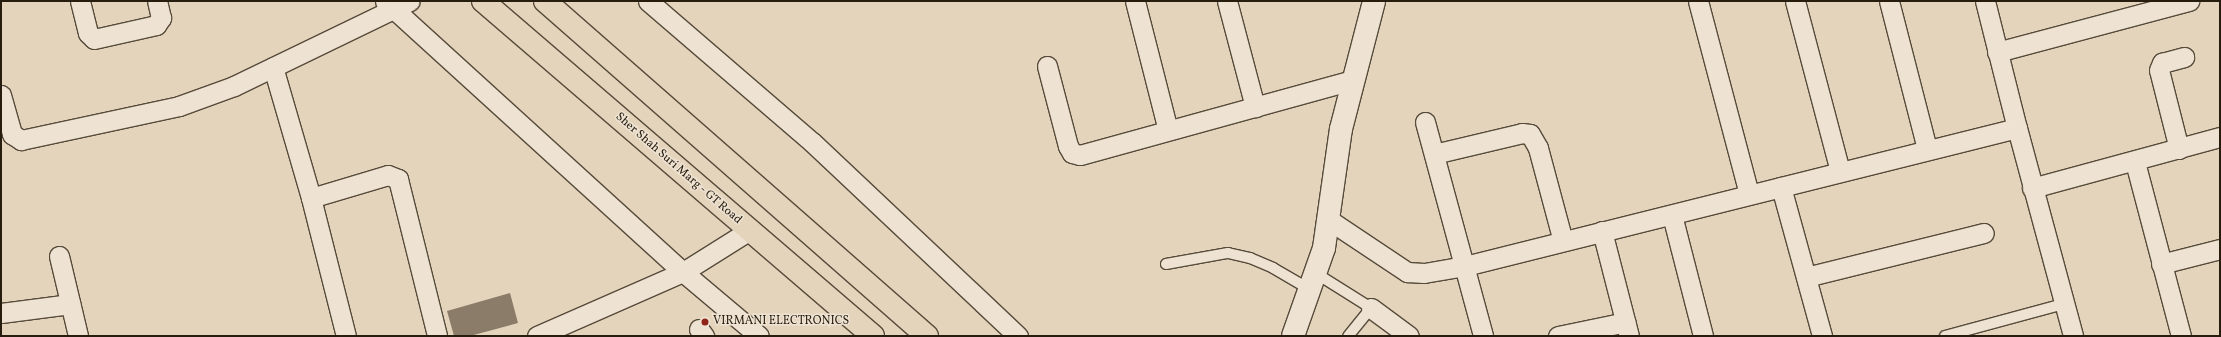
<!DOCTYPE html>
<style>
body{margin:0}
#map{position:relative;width:2221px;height:337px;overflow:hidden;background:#e5d4bc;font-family:Vollkorn,serif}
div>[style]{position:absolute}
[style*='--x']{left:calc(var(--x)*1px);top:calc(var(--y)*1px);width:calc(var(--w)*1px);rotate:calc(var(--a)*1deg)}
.building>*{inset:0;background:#8a7c69}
.roads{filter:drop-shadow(1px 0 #564b3a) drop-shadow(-1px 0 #564b3a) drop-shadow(0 1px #564b3a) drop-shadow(0 -1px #564b3a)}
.service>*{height:10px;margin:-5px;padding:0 5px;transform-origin:5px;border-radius:5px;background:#eee3d3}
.minor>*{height:19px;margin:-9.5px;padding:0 9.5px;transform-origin:9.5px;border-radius:9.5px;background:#eee3d3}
.tertiary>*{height:22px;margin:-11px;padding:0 11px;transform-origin:11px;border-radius:11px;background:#eee3d3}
.primary>*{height:22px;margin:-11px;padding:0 11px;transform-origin:11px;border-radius:11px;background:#e5d4bc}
.dots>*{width:11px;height:11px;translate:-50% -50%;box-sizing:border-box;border:2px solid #eee3d3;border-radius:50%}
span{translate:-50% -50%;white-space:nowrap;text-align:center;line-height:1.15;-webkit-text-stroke:3px #eee3d3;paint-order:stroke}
.street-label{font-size:12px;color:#271d0f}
.poi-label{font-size:12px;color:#271d0f}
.left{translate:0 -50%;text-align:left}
.frame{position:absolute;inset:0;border:2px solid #271d0f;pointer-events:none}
</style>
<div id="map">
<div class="building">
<i style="clip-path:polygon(510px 293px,518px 323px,470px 336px,454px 336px,447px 311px)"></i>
</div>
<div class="roads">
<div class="service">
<i style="--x:1166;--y:264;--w:63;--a:-10.1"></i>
<i style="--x:1228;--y:253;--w:23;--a:13"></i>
<i style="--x:1250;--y:258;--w:25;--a:23"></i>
<i style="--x:1273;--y:268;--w:44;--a:30.1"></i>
<i style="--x:1317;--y:274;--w:64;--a:32.2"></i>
<i style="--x:1371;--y:308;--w:36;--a:129"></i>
<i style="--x:1945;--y:336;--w:123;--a:-15.1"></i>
</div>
<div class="minor">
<i style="--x:80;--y:1;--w:33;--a:76"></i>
<i style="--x:88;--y:33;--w:8;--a:45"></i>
<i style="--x:94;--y:39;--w:64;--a:-12.7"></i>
<i style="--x:156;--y:25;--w:9;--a:-54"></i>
<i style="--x:161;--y:18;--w:17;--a:-103"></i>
<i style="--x:385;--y:1;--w:403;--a:42.3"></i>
<i style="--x:683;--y:272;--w:99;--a:40.1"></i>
<i style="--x:648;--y:1;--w:216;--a:40.7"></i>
<i style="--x:812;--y:142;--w:283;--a:43.3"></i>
<i style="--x:1135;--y:1;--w:133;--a:75.7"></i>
<i style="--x:1227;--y:1;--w:110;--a:75.2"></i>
<i style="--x:1698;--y:1;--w:200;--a:75.2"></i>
<i style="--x:1795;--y:1;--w:176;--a:75.2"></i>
<i style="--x:1889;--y:1;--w:153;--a:75.6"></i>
<i style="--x:1985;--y:1;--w:131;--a:75.9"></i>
<i style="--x:1997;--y:52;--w:199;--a:-14.9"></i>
<i style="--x:1047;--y:66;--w:83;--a:75.3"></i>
<i style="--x:1068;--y:146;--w:8;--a:60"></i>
<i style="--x:1072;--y:153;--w:8;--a:14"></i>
<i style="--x:1080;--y:155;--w:283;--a:-15.4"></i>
<i style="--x:273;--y:67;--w:136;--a:73.8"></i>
<i style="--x:311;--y:198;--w:80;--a:-16.6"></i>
<i style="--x:388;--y:175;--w:11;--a:22"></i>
<i style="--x:398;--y:179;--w:162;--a:76"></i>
<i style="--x:1;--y:95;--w:41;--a:74.2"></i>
<i style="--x:12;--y:134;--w:11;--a:34"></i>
<i style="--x:21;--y:140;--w:162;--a:-12.1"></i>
<i style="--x:179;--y:106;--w:59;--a:-20"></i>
<i style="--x:234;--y:86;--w:195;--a:-25.8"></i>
<i style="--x:1425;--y:122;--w:222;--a:74.8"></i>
<i style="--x:2179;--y:149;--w:81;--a:-104.2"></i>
<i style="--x:2159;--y:70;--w:8;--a:-67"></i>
<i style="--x:2162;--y:63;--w:23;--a:-15"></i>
<i style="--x:1434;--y:154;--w:90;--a:-13.4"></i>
<i style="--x:1522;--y:133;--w:8;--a:7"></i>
<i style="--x:1530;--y:134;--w:16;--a:60"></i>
<i style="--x:1538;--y:148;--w:96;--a:75"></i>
<i style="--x:2135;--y:162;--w:180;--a:75.2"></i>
<i style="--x:1781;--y:187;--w:155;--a:74.6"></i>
<i style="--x:2032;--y:188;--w:195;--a:-15.2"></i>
<i style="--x:311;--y:198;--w:142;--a:75.8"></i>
<i style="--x:1672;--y:215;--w:125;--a:75.6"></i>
<i style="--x:1329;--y:220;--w:94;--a:33.7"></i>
<i style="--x:1407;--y:272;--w:17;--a:3"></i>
<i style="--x:1424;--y:273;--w:42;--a:-9.7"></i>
<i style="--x:1465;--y:266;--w:569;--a:-14.04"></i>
<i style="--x:2017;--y:128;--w:215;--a:74.9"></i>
<i style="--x:1602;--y:231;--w:108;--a:75.6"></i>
<i style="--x:59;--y:256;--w:82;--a:76.6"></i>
<i style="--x:2161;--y:264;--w:61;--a:-14.3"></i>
<i style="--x:1806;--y:277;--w:183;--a:-13.9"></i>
<i style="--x:1371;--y:308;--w:47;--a:36.4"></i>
<i style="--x:1;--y:313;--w:70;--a:-7.4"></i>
<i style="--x:699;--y:329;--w:9;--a:54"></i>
<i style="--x:537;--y:336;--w:159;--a:-23.7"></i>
<i style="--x:683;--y:272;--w:79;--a:-32.1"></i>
<i style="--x:1558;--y:336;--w:69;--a:-11.6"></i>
</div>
<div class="tertiary">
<i style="--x:1293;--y:336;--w:93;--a:-70.6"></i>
<i style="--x:1324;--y:248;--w:120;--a:-81.9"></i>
<i style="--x:1341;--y:129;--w:132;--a:-75.5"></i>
</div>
<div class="primary">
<i style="--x:483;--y:1;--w:514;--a:40.66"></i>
<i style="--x:545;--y:1;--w:508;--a:41.25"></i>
</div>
</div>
<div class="dots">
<i style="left:705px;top:322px;background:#8f2418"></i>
</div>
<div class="street-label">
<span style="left:678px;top:169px;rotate:41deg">Sher Shah Suri Marg - GT Road</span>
</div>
<div class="poi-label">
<span class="left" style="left:713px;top:322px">VIRMANI ELECTRONICS</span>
</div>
<div class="frame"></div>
</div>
